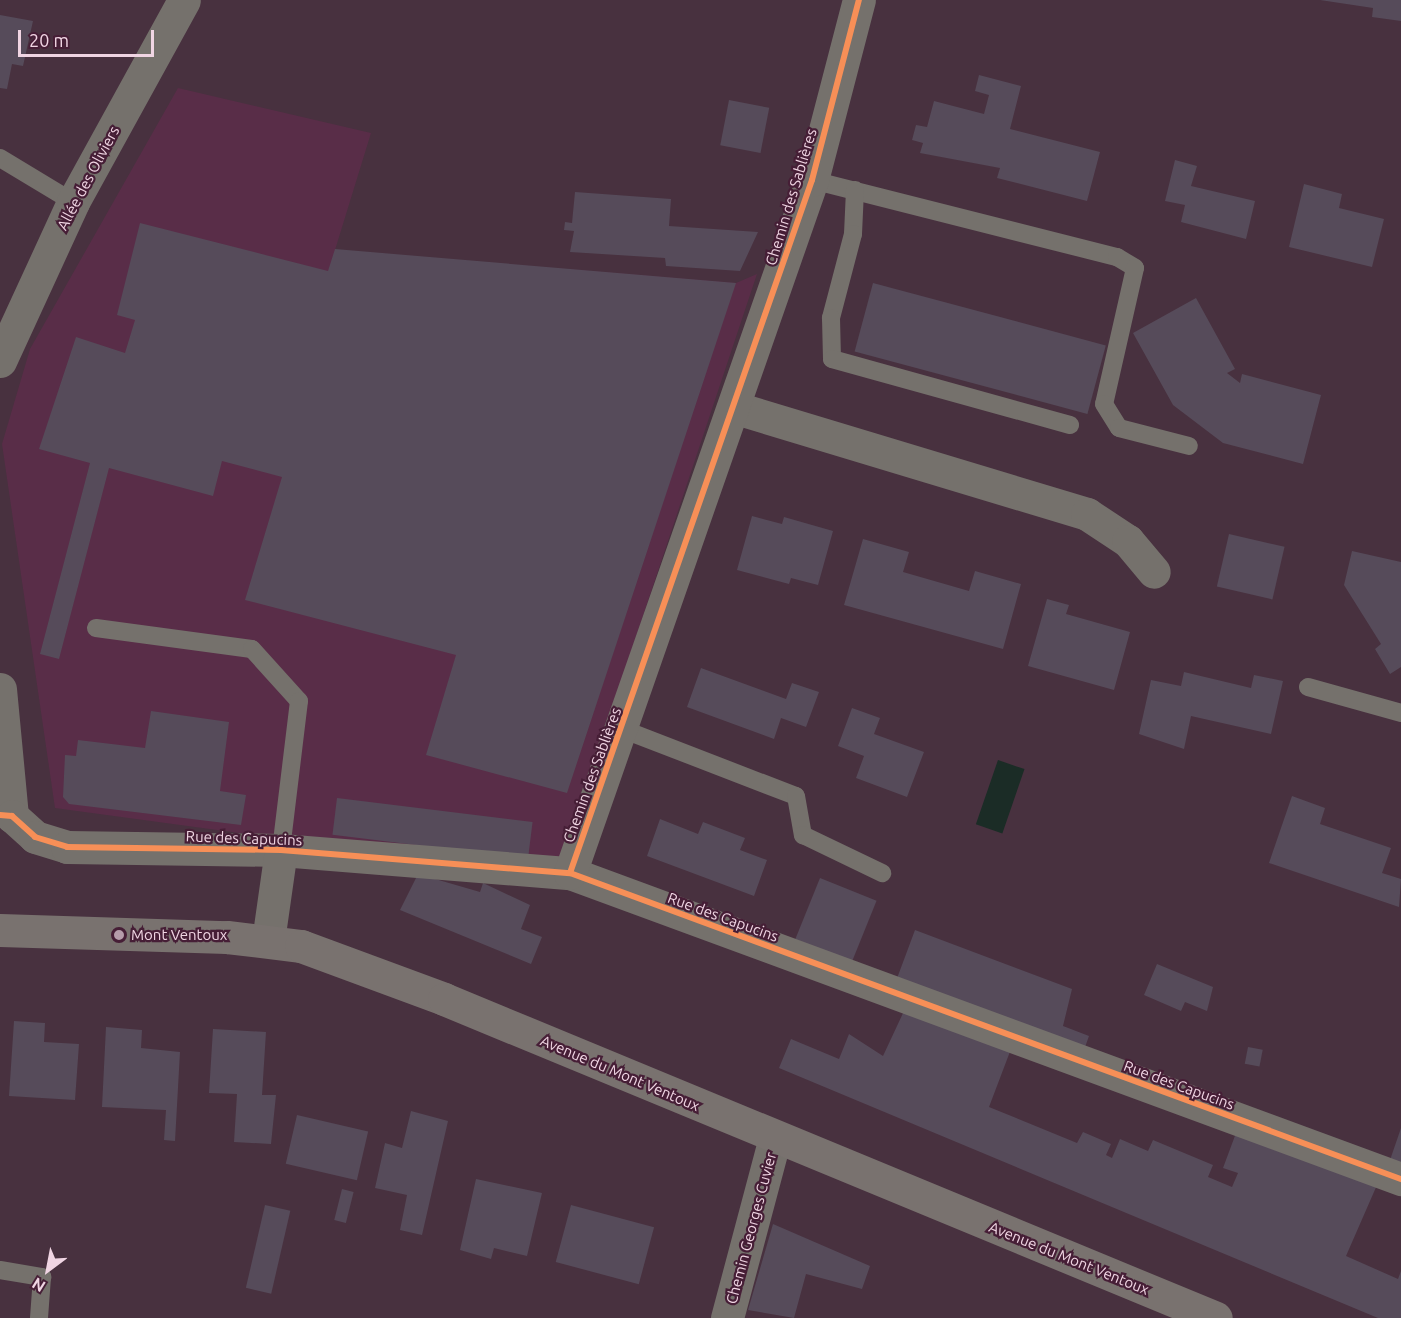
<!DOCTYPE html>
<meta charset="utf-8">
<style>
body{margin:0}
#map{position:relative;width:1401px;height:1318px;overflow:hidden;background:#48313f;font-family:Ubuntu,sans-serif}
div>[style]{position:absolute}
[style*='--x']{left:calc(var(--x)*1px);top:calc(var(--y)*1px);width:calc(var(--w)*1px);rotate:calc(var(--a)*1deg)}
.built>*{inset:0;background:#592d48}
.water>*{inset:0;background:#1b2c26;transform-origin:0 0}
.building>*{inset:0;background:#564b5a;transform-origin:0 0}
.lane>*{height:18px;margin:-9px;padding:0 9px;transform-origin:9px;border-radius:9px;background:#75716c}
.street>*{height:33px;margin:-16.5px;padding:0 16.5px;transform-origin:16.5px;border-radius:16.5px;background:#75716c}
.secondary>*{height:33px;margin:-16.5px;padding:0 16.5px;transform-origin:16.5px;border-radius:16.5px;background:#79726f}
.cycleway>*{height:6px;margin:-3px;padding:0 3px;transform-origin:3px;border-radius:3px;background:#f78f57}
.dots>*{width:16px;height:16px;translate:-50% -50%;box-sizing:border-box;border:3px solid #461e36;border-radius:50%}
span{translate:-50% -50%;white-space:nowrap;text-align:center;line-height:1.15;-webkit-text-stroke:4.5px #461e36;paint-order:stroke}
.street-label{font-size:15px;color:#f0d5e3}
.poi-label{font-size:15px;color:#f0d5e3}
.left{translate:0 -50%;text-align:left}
.north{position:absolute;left:18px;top:1240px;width:60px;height:60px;-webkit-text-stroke:4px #461e36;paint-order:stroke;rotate:212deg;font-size:16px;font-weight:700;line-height:24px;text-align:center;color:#f0d5e3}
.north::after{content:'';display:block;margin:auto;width:21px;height:27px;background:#f0d5e3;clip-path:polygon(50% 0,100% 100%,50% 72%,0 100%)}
.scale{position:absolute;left:18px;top:30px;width:136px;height:27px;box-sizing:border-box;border:3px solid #f0d5e3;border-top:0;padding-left:8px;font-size:18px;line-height:21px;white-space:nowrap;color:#f0d5e3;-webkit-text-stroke:4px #461e36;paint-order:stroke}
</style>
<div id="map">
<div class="built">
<i style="clip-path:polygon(178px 88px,371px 133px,335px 250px,736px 283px,757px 274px,560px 865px,335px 846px,55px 808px,2px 444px,30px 349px)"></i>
</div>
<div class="water">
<i style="left:998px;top:760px;width:28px;height:68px;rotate:19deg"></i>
</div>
<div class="building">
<i style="clip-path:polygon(1320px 0,1401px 0,1401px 21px,1372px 17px,1373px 8px)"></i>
<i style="clip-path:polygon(0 15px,33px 21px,23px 66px,12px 64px,7px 89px,0 88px)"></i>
<i style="clip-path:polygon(979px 75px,1021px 86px,1010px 129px,1100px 152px,1087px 201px,997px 178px,1000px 168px,920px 153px,923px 143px,912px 140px,916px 125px,927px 127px,934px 101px,984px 114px,989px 95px,975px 91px)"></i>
<i style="left:729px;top:100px;width:41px;height:46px;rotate:11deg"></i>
<i style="clip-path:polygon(1175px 160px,1197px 166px,1191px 186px,1255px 201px,1246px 239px,1181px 222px,1185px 205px,1165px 201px)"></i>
<i style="clip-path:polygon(1304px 184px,1342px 194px,1339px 208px,1384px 219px,1372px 267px,1289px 247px)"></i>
<i style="clip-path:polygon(575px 192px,671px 199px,669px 226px,758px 232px,740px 271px,666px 266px,665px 258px,570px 252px,574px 231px,564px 230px,565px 222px,572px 223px)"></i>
<i style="clip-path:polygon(140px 223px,328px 271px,335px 249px,736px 283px,567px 793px,426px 755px,456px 655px,245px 600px,282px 477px,222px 461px,213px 496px,109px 468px,59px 659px,40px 654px,90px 463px,39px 449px,76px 337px,125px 353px,135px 320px,117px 315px)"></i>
<i style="left:873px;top:283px;width:241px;height:71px;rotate:15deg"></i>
<i style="clip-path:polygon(1196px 298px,1235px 369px,1227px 373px,1240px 383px,1242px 374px,1321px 395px,1303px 464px,1223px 443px,1173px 405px,1133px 333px)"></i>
<i style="clip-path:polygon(752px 516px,782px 524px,784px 517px,833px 531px,818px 585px,791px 578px,789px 584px,737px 570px)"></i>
<i style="left:1229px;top:534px;width:57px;height:54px;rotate:13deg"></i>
<i style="clip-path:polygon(863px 539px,909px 552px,903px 572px,969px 591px,975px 571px,1021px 584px,1003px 649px,844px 605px)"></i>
<i style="clip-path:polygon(1352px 551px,1401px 562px,1401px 667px,1390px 674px,1375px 649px,1381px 644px,1344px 585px)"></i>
<i style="clip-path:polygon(1047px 599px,1069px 605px,1066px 614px,1130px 632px,1114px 690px,1028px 666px)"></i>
<i style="clip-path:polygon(701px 668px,786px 699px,792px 683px,819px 692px,806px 727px,781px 718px,774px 739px,687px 707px)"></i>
<i style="clip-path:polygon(1184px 672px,1251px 688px,1254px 675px,1283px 681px,1271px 734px,1191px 716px,1184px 749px,1139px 734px,1151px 680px,1181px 686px)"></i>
<i style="clip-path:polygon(852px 708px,880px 718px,874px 734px,924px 752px,907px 797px,856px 778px,864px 756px,838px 746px)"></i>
<i style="clip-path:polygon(151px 711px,229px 722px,220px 791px,246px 795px,241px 825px,69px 804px,63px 797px,65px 755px,76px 756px,78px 740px,145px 748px)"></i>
<i style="clip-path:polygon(1292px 796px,1325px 808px,1320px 824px,1391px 848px,1382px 873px,1401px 879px,1399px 907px,1269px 863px)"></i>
<i style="left:337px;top:798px;width:197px;height:37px;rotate:7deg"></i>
<i style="clip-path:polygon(660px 819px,698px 834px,703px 822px,745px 838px,740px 850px,767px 860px,754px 896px,647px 856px)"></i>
<i style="clip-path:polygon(418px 874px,480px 892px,483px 883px,530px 905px,521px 929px,542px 937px,531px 964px,400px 910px)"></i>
<i style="left:820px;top:878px;width:61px;height:66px;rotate:22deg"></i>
<i style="clip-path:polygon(915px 930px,1072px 989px,1063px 1026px,1089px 1036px,1084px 1050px,896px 981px)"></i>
<i style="clip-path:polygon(1157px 964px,1213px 987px,1207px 1011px,1185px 1002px,1181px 1011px,1144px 995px)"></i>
<i style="clip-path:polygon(904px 1011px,1011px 1049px,989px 1107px,1077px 1143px,1083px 1132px,1111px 1144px,1106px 1155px,1112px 1158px,1120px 1139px,1148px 1151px,1153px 1140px,1213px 1165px,1208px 1177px,1232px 1187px,1238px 1173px,1223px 1168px,1236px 1133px,1377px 1185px,1346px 1256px,1398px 1279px,1401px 1271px,1401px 1318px,1378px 1318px,779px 1068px,791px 1039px,839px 1059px,849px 1034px,883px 1056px)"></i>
<i style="clip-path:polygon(14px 1021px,45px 1023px,44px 1042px,79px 1044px,75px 1100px,9px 1096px)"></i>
<i style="clip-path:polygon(106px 1027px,142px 1030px,141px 1048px,180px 1052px,175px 1141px,164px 1140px,166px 1110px,102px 1107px)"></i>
<i style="clip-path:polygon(213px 1029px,266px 1032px,262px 1095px,276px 1095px,271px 1144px,234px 1142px,237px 1094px,209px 1093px)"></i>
<i style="left:1248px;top:1047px;width:15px;height:17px;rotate:11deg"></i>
<i style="clip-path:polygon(411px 1111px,448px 1121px,422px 1235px,400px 1230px,407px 1195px,375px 1188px,385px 1143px,402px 1148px)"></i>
<i style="left:297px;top:1115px;width:73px;height:50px;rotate:13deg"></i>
<i style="clip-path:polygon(1401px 1128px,1401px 1168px,1389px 1163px)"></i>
<i style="clip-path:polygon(476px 1179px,542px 1193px,527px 1256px,494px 1248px,491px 1259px,460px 1250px)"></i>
<i style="left:342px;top:1189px;width:12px;height:32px;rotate:14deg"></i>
<i style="left:265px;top:1205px;width:26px;height:85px;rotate:13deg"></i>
<i style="left:571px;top:1205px;width:86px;height:59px;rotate:15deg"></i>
<i style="clip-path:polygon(773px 1224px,870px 1266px,862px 1289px,806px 1274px,794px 1318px,748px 1310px)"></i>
</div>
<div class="lane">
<i style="--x:0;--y:158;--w:85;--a:31.1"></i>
<i style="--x:812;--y:180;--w:315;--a:14.2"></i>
<i style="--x:1117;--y:257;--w:21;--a:31"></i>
<i style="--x:1135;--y:268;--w:139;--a:102.8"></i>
<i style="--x:1104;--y:404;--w:28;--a:58"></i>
<i style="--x:1119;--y:428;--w:72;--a:14.4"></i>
<i style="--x:855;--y:190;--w:44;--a:92.6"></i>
<i style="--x:853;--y:234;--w:87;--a:104.7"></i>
<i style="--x:831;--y:318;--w:41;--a:88.6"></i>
<i style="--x:832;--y:359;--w:247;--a:15.5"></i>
<i style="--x:96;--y:628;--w:157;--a:7.7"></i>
<i style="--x:252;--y:649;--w:70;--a:47.9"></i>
<i style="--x:299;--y:701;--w:150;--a:96.9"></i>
<i style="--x:1308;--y:687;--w:97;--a:15.6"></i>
<i style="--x:622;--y:729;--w:186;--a:21.1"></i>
<i style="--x:796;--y:796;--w:40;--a:80"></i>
<i style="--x:803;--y:835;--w:88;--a:25.7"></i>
<i style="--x:0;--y:1270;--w:43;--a:9.5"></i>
<i style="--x:42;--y:1277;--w:41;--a:94.2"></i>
</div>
<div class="street">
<i style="--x:0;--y:361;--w:175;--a:-65.3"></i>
<i style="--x:73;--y:202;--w:230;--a:-61.2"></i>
<i style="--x:736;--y:408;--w:367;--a:16.8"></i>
<i style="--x:1087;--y:514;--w:49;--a:33.4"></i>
<i style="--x:1128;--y:541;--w:40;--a:50"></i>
<i style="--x:0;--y:689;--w:128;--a:84.6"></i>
<i style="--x:12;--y:816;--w:31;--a:42"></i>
<i style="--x:35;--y:837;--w:34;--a:17"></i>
<i style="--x:67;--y:847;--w:214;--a:0.8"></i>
<i style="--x:281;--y:850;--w:290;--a:4.6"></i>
<i style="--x:570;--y:873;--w:886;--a:20.22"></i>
<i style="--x:570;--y:873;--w:734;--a:-70.75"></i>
<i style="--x:812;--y:180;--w:186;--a:-75.4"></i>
<i style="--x:268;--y:941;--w:92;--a:-81.9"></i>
<i style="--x:727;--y:1318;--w:186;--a:-75.1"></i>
</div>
<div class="secondary">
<i style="--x:0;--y:930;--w:227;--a:1.8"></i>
<i style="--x:227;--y:937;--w:75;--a:6.9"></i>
<i style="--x:301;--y:946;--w:153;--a:20.3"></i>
<i style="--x:444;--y:999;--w:835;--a:22.45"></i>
</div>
<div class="cycleway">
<i style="--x:0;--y:815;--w:12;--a:5"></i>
<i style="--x:12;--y:816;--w:31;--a:42"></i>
<i style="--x:35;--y:837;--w:34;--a:17"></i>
<i style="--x:67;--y:847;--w:214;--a:0.8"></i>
<i style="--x:281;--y:850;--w:290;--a:4.6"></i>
<i style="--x:570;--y:873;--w:886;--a:20.22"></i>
<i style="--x:570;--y:873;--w:734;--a:-70.75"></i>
<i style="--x:812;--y:180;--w:186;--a:-75.4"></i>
</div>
<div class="dots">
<i style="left:119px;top:935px;background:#b59caa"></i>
</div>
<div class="street-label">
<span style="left:88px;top:178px;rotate:-62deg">Allée des Oliviers</span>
<span style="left:791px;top:197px;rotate:-73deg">Chemin des Sablières</span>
<span style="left:592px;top:775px;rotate:-70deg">Chemin des Sablières</span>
<span style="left:244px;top:838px;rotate:2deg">Rue des Capucins</span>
<span style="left:723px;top:917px;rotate:20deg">Rue des Capucins</span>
<span style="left:620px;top:1073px;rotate:23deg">Avenue du Mont Ventoux</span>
<span style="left:1179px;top:1085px;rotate:20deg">Rue des Capucins</span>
<span style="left:751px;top:1228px;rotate:-75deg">Chemin Georges Cuvier</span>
<span style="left:1069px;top:1258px;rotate:22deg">Avenue du Mont Ventoux</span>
</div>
<div class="poi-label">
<span class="left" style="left:131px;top:935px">Mont Ventoux</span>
</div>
<div class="north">N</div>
<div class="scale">20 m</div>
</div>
